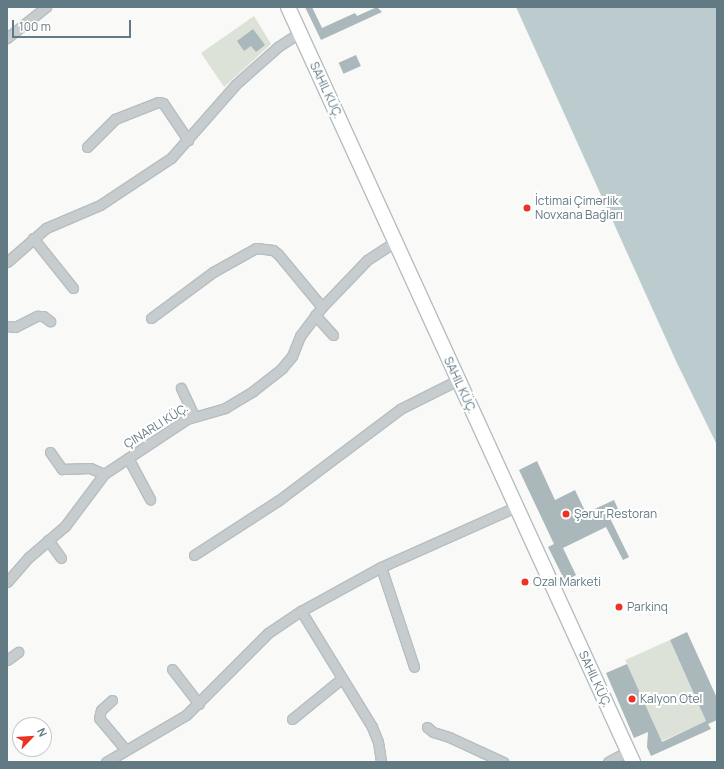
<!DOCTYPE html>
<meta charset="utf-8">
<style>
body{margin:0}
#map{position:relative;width:724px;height:769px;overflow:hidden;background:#f9f9f7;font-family:Manrope,sans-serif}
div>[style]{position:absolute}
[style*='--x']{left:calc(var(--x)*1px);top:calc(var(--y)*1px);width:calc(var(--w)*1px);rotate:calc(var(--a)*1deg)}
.green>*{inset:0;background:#dce2d7;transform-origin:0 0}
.water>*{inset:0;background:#bcccce}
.building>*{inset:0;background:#aab7bb;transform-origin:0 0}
.roads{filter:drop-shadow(1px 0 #b7bec1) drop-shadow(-1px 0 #b7bec1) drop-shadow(0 1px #b7bec1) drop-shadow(0 -1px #b7bec1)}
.minor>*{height:9px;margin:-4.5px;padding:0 4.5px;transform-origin:4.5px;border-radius:4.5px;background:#c7cccf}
.primary>*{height:14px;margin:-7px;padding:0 7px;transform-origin:7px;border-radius:7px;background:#fff}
.dots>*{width:11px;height:11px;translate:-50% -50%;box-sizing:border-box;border:2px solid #fff;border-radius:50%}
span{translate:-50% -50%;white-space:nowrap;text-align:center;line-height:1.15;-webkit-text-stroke:4px #fff;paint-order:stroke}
.street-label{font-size:12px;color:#627a84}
.poi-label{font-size:12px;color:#627a84}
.left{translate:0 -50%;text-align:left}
.frame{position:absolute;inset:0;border:8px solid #627a84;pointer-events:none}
.north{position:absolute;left:12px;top:717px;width:40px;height:40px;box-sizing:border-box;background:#fff;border:1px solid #c0cace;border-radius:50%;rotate:65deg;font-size:11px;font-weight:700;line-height:16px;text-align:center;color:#627a84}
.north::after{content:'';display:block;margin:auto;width:14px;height:18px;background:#ee3222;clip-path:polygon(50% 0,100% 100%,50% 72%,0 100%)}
.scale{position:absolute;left:12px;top:20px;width:119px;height:18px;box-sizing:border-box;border:2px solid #627a84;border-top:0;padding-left:5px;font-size:12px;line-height:14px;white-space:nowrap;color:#627a84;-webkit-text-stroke:3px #fff;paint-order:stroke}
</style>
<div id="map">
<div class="green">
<i style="clip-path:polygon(254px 16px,271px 44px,224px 87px,201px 53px)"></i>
<i style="left:670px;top:640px;width:89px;height:49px;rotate:66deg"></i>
</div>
<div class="water">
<i style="clip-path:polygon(516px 7px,717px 7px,717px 445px,676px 361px)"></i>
</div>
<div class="building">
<i style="clip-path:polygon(305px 7px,312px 7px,322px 28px,355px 13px,357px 16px,377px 7px,382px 12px,321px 40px)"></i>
<i style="clip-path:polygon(253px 29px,265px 45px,256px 52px,251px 46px,244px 51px,237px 41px)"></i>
<i style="left:356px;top:55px;width:12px;height:19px;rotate:66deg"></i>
<i style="clip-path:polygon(537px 461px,555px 500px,575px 490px,586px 513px,614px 500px,618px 509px,608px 514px,629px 557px,623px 560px,606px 527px,563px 548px,576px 575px,565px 581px,548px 547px,554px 544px,519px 470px)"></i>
<i style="clip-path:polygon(687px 632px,717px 698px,717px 720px,708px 724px,711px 729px,651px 756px,647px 747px,648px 732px,634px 738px,606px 673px,627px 664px,662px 742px,706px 721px,670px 640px)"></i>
</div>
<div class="roads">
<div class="minor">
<i style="--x:7;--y:38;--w:50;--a:-38.5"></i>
<i style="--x:87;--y:147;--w:40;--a:-45"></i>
<i style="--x:115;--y:119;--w:46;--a:-21.6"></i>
<i style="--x:158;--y:102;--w:5;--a:11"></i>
<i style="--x:163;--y:103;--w:45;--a:56"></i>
<i style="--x:33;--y:238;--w:64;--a:51.3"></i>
<i style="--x:7;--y:262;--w:52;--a:-41.1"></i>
<i style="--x:46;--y:228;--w:59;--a:-23.1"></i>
<i style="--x:100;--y:205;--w:85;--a:-33.5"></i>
<i style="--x:171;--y:158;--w:98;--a:-48.7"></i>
<i style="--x:236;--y:84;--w:57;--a:-41.5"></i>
<i style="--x:279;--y:46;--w:24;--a:-33"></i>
<i style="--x:315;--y:315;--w:27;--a:48"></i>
<i style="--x:151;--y:318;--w:77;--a:-36.6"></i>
<i style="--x:213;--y:272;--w:49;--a:-29.2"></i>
<i style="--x:256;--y:248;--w:17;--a:7"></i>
<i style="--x:273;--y:250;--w:6;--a:39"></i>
<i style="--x:278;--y:254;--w:69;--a:50.3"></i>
<i style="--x:7;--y:326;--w:8;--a:7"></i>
<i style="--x:15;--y:327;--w:25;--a:-27"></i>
<i style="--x:37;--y:316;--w:6;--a:0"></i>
<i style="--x:43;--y:316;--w:9;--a:36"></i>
<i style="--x:181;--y:388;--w:31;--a:65"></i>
<i style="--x:50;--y:452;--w:21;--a:55"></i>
<i style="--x:62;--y:469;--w:28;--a:-2"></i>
<i style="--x:90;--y:468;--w:15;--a:23"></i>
<i style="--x:128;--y:458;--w:47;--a:61.8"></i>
<i style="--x:48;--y:540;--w:22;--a:54"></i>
<i style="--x:194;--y:555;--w:101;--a:-32.9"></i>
<i style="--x:279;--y:500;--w:151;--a:-36.9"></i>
<i style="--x:400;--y:409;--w:65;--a:-26.6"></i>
<i style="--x:381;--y:567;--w:105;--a:71.7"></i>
<i style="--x:7;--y:582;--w:33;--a:-49"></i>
<i style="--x:29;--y:557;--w:48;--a:-40.7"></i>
<i style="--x:65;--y:526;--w:65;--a:-53.1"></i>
<i style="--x:104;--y:474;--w:100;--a:-33.5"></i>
<i style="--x:187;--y:419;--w:40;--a:-16"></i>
<i style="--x:225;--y:408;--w:33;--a:-31"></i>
<i style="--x:253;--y:391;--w:37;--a:-38"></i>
<i style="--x:282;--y:368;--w:16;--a:-50"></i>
<i style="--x:292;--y:356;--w:22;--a:-68"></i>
<i style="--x:300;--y:336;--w:36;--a:-53"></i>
<i style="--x:322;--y:307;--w:65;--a:-46.2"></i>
<i style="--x:367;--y:260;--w:33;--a:-33"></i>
<i style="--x:301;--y:611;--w:136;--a:58.5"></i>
<i style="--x:372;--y:727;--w:16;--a:68"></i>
<i style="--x:378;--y:742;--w:20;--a:81"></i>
<i style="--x:7;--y:660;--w:14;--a:-36"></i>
<i style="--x:172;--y:669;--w:44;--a:52.4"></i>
<i style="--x:112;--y:700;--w:15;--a:138"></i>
<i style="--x:101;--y:710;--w:8;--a:104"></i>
<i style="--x:99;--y:718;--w:40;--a:50"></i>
<i style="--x:292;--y:719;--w:63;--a:-39.2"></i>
<i style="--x:427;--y:727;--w:8;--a:40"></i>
<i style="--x:433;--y:732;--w:17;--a:17"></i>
<i style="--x:449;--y:737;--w:60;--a:24.8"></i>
<i style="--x:106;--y:762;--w:93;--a:-30.4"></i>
<i style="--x:186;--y:715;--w:116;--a:-45"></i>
<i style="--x:268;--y:633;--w:40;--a:-34"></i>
<i style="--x:301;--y:611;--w:91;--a:-28.8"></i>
<i style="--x:381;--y:567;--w:148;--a:-24"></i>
<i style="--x:608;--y:762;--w:23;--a:-29"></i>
</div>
<div class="primary">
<i style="--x:288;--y:7;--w:830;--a:65.44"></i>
</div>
</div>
<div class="dots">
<i style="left:527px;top:208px;background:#ee3222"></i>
<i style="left:566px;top:514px;background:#ee3222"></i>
<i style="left:525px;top:582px;background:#ee3222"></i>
<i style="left:619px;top:607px;background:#ee3222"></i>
<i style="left:632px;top:699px;background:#ee3222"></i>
</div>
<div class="street-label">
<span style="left:326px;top:90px;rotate:65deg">SAHIL KÜÇ.</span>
<span style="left:460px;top:385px;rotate:65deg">SAHIL KÜÇ.</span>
<span style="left:156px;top:426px;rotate:-32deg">ÇINARLI KÜÇ.</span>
<span style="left:595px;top:679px;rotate:65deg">SAHIL KÜÇ.</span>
</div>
<div class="poi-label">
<span class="left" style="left:535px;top:208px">İctimai Çimərlik<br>Novxana Bağları</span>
<span class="left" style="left:574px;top:514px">Şərur Restoran</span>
<span class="left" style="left:533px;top:582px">Ozal Marketi</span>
<span class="left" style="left:627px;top:607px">Parkinq</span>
<span class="left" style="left:640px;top:699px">Kalyon Otel</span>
</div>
<div class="frame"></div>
<div class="north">N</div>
<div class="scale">100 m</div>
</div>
